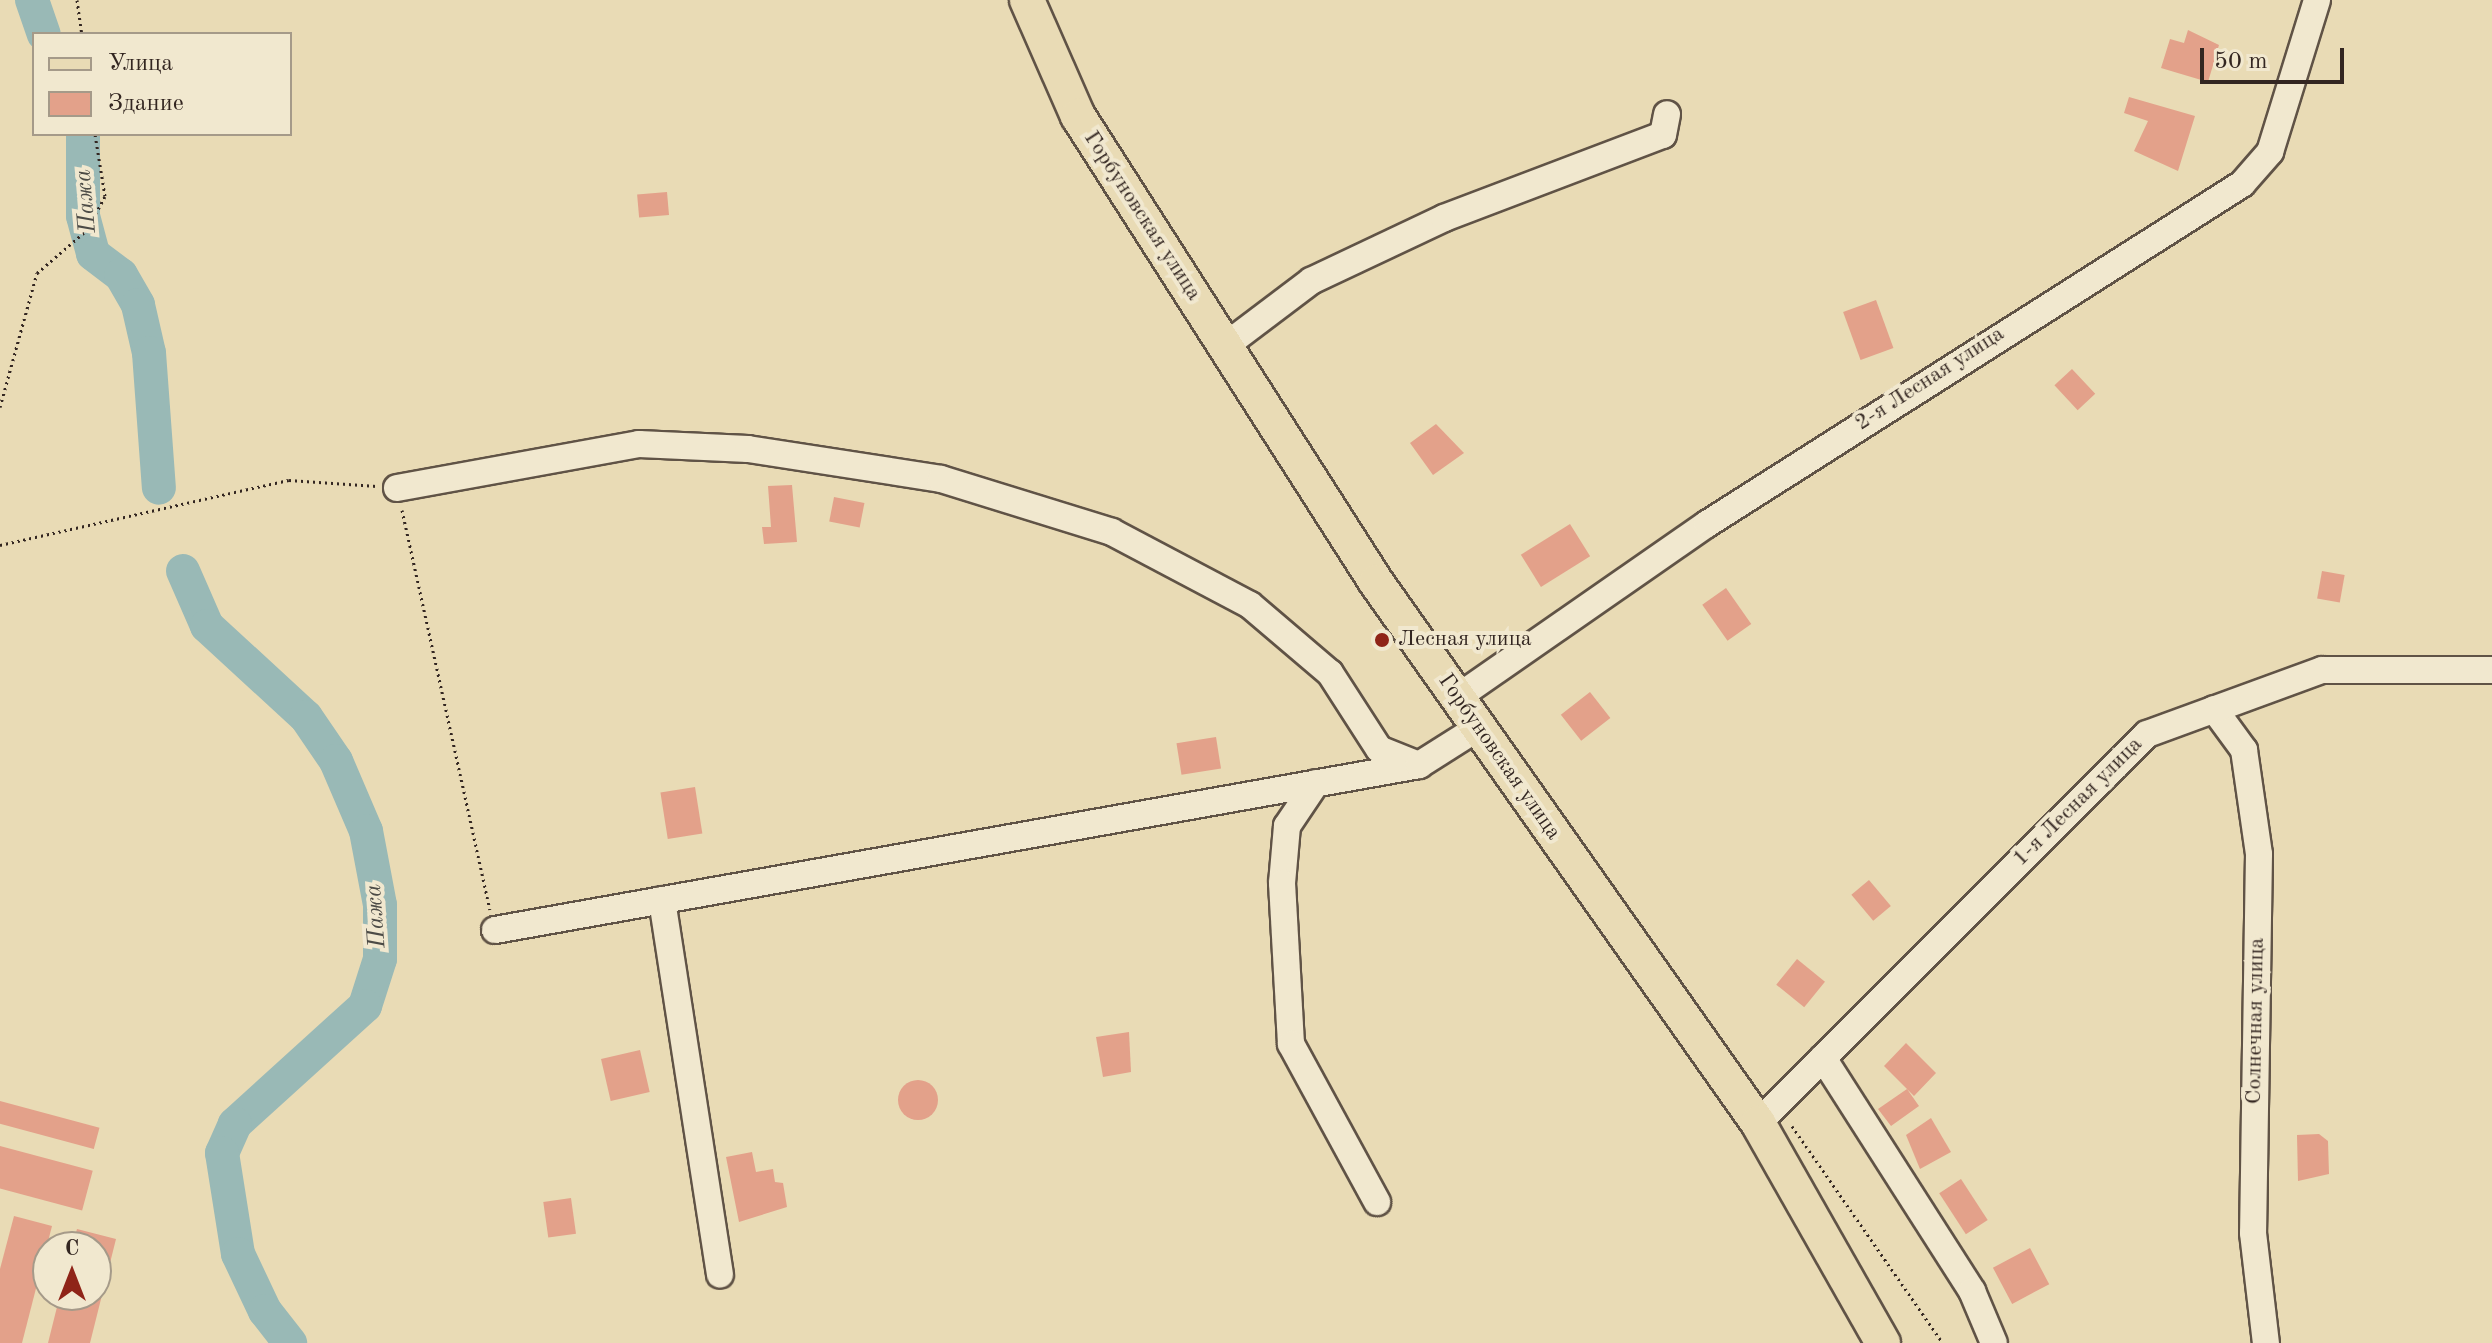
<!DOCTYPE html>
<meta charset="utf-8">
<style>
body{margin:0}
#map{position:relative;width:2492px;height:1343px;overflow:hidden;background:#e9dbb5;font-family:"Old Standard TT",serif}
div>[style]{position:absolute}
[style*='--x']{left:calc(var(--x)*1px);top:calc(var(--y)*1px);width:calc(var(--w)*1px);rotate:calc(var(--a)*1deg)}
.river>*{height:34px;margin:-17px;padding:0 17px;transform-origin:17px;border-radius:17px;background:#99b9b6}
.building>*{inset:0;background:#e3a18a;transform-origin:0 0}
.round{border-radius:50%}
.path>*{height:3px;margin-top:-1.5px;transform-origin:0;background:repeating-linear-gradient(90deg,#332621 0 2px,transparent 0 6px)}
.roads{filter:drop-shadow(2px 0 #605346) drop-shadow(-2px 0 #605346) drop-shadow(0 2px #605346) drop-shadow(0 -2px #605346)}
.minor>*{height:26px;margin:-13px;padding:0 13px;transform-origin:13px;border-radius:13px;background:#f1e8cf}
.major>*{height:34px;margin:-17px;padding:0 17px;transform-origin:17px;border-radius:17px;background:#e9dbb5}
.dots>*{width:22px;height:22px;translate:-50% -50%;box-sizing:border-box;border:4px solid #f1e8cf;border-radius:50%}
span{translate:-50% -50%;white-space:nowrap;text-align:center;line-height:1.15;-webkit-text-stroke:8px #f1e8cf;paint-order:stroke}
.street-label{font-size:22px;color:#332621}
.poi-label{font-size:22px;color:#332621}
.left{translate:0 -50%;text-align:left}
.water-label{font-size:24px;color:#4c4b46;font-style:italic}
.legend{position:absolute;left:32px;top:32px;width:260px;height:104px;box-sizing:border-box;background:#f1e8cf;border:2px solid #a59a89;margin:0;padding:10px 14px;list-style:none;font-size:24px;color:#332621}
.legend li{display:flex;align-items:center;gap:16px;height:40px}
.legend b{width:40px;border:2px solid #a59a89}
.north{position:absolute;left:32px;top:1231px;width:80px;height:80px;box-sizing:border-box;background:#f1e8cf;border:2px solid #a59a89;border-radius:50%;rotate:0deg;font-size:22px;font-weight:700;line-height:32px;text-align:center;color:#332621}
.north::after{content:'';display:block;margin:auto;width:28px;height:36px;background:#8f2418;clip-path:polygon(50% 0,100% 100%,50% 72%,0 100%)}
.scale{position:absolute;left:2200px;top:48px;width:144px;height:36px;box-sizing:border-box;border:4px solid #332621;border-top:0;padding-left:10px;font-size:24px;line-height:28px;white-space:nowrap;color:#332621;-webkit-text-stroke:6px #f1e8cf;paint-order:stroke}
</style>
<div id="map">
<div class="river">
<i style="--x:32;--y:0;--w:36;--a:71"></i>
<i style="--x:83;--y:134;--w:82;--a:90"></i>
<i style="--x:83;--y:216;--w:39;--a:75"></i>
<i style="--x:93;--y:254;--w:35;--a:37"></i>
<i style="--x:121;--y:275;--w:34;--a:60"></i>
<i style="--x:138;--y:305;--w:49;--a:77.1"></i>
<i style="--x:149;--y:353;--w:135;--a:85.8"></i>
<i style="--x:183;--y:571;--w:60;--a:66.4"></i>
<i style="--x:207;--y:626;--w:134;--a:42.6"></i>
<i style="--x:306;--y:717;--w:53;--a:55.7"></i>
<i style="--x:336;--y:761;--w:76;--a:66.8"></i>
<i style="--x:366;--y:831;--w:75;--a:79.3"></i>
<i style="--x:380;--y:905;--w:54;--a:90"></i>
<i style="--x:380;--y:959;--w:49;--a:107.7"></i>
<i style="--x:365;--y:1006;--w:176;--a:137.8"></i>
<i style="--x:235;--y:1124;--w:32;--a:114"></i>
<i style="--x:222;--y:1153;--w:102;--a:81"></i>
<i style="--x:238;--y:1254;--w:63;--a:64.7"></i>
<i style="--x:265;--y:1311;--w:41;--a:52"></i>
</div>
<div class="building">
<i style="clip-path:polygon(2188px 30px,2219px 45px,2208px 82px,2161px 68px,2170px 39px,2184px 43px)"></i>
<i style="clip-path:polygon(2129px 97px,2195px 116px,2178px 171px,2134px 151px,2148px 121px,2124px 113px)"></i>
<i style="left:667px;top:192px;width:23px;height:30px;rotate:85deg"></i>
<i style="left:1876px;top:300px;width:51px;height:35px;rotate:70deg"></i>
<i style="left:2072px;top:369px;width:34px;height:24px;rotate:47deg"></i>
<i style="clip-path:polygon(1436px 424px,1464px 453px,1433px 475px,1410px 443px)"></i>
<i style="clip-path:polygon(792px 485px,797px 542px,764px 544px,762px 527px,771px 527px,768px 486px)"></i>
<i style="left:834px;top:497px;width:31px;height:25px;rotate:11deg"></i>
<i style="left:1570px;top:524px;width:38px;height:58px;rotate:58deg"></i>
<i style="left:2322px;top:571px;width:23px;height:28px;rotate:10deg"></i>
<i style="left:1726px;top:588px;width:44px;height:29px;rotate:55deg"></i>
<i style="left:1590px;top:692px;width:33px;height:37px;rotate:52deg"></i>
<i style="left:1216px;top:737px;width:32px;height:40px;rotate:81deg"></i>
<i style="left:695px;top:787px;width:47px;height:35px;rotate:81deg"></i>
<i style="left:1869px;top:880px;width:34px;height:23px;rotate:50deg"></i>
<i style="left:1797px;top:959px;width:36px;height:33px;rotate:39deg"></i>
<i style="clip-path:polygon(1129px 1032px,1131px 1072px,1103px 1077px,1096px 1037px)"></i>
<i style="clip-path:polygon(1906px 1043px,1936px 1073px,1914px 1096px,1907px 1089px,1919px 1106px,1891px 1126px,1878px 1109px,1907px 1089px,1884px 1066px)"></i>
<i style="left:640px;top:1050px;width:43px;height:40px;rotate:77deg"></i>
<i class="round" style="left:898px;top:1080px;width:40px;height:40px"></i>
<i style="left:0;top:1101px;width:103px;height:22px;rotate:15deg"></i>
<i style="clip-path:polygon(1931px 1118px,1951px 1152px,1920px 1169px,1906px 1135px)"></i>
<i style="clip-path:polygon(2319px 1134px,2328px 1141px,2329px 1174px,2298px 1181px,2297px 1135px)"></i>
<i style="left:0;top:1146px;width:96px;height:41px;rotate:15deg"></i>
<i style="clip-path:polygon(752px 1152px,756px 1172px,773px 1169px,775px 1182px,783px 1183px,787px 1207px,739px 1222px,726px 1157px)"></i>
<i style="left:1961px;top:1179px;width:49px;height:26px;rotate:57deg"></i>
<i style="left:571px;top:1198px;width:36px;height:28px;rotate:82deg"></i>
<i style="clip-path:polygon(14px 1216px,52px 1226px,22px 1343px,0 1343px,0 1269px)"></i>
<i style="clip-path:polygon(77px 1229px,116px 1239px,90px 1343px,48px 1343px,60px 1295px,96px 1295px,96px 1247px,72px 1247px)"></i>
<i style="left:2030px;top:1248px;width:41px;height:42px;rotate:62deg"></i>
</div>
<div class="path">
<i style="--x:77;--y:0;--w:34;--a:82"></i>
<i style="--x:0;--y:407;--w:139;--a:-74.6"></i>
<i style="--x:37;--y:273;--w:66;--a:-40.7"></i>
<i style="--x:87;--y:230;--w:38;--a:-62"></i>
<i style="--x:105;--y:196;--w:63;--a:-99.2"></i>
<i style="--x:402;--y:510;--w:409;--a:77.6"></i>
<i style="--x:0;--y:545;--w:296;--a:-12.7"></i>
<i style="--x:289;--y:480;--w:88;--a:3.9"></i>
<i style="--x:1792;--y:1126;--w:264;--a:55.2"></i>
</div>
<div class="roads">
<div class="minor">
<i style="--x:1225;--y:346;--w:108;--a:-37.1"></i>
<i style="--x:1311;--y:281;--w:147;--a:-25.3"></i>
<i style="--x:1444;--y:218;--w:234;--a:-20.8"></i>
<i style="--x:1663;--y:135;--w:21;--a:-79"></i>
<i style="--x:397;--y:488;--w:246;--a:-10.3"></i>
<i style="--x:639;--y:444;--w:109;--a:2.6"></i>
<i style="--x:748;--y:449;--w:195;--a:8.8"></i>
<i style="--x:941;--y:479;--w:179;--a:17.2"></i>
<i style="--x:1112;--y:532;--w:156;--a:27.9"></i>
<i style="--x:1250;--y:605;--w:105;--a:40.4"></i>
<i style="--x:1330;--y:673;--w:90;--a:57.2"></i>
<i style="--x:1379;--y:749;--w:43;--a:21.8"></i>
<i style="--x:1458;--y:697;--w:303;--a:-34.8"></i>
<i style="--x:1707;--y:524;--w:634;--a:-32.44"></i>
<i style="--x:2242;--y:184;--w:43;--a:-48.8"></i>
<i style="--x:2270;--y:152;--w:159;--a:-72.8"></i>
<i style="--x:2214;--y:709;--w:51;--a:53.8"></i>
<i style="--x:2244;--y:750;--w:105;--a:81.8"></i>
<i style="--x:2259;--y:854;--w:379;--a:90.9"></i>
<i style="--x:2253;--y:1233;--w:111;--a:83.3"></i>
<i style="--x:1316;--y:783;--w:52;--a:124"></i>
<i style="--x:1287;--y:826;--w:57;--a:95"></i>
<i style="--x:1282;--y:883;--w:161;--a:86.8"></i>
<i style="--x:1291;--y:1044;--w:180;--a:61.4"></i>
<i style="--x:662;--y:900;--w:379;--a:81.2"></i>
<i style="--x:495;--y:930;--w:939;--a:-10.12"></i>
<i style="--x:1419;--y:765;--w:71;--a:-32.3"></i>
<i style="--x:1823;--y:1058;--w:277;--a:57.4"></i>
<i style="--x:1972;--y:1291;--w:56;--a:67.1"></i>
<i style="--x:1758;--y:1123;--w:550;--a:-45"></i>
<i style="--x:2147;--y:734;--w:186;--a:-20.1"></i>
<i style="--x:2322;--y:670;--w:170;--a:0"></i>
</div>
<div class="major">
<i style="--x:1027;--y:0;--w:127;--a:66.3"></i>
<i style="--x:1078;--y:116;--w:553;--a:57.4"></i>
<i style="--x:1376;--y:582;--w:662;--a:54.77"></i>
<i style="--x:1758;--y:1123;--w:253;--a:60.4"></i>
</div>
</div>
<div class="dots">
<i style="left:1382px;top:640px;background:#8f2418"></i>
</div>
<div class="street-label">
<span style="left:1142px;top:216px;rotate:57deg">Горбуновская улица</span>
<span style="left:1930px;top:379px;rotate:-33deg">2-я Лесная улица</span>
<span style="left:1499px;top:757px;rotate:55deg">Горбуновская улица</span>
<span style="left:2078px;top:802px;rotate:-45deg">1-я Лесная улица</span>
<span style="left:2256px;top:1021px;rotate:-89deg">Солнечная улица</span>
</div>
<div class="poi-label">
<span class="left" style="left:1398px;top:640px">Лесная улица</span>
</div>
<div class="water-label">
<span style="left:87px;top:201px;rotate:-95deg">Пажа</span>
<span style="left:377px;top:916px;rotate:-94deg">Пажа</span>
</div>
<ul class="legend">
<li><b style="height:10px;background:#e9dbb5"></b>Улица</li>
<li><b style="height:22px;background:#e3a18a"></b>Здание</li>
</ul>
<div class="north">С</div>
<div class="scale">50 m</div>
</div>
